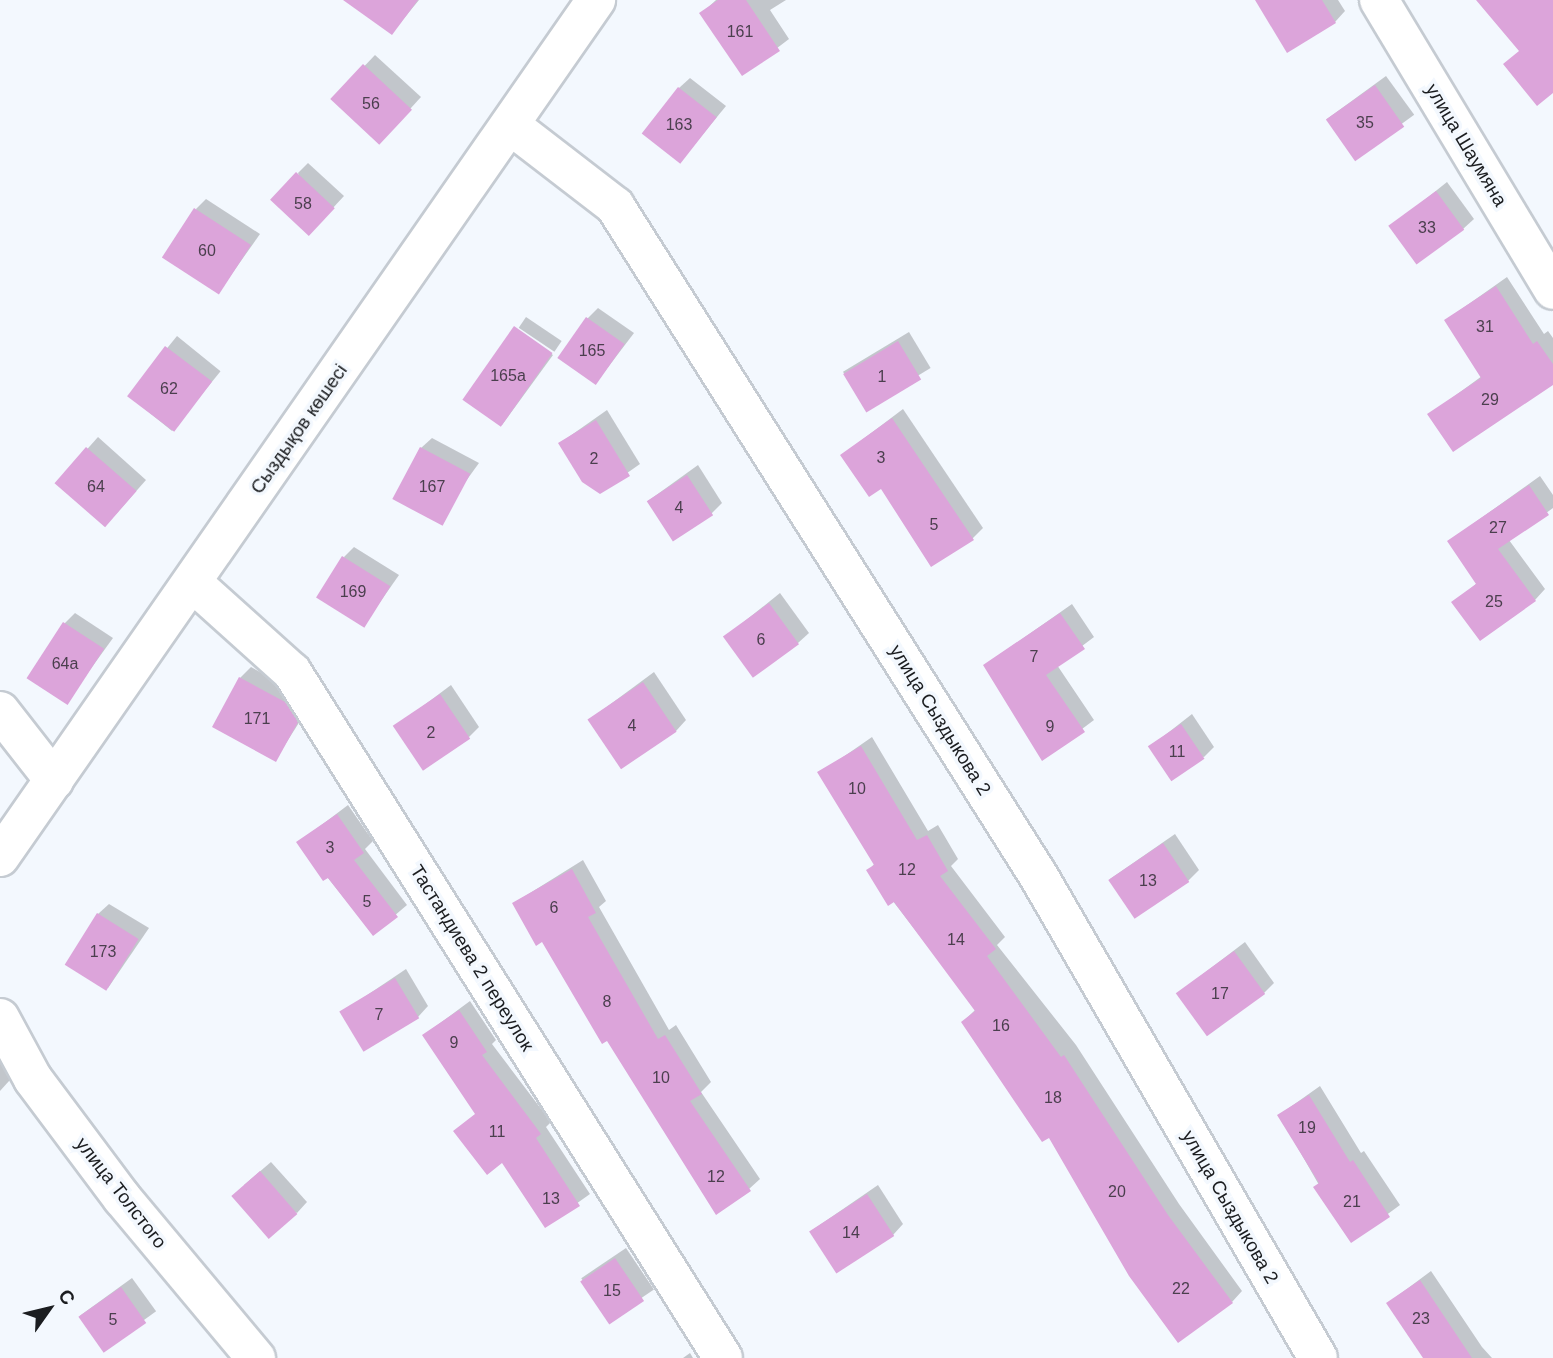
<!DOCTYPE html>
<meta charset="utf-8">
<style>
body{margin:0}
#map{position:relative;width:1553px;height:1358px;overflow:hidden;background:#f3f8fe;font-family:Arial,sans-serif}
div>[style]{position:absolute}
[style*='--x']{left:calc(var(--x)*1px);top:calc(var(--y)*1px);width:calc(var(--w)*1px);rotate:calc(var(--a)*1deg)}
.shadow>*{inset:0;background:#0003;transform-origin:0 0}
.building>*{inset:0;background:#dca4da;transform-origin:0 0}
.roads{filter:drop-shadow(2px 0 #c5cbd2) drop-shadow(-2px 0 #c5cbd2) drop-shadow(0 2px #c5cbd2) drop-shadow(0 -2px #c5cbd2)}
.minor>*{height:38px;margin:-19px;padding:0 19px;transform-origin:19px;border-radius:19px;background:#fff}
span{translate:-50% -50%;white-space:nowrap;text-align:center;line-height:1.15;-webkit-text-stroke:7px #f3f8fe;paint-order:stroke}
.number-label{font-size:16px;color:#4b3f4e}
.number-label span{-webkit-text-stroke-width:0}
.street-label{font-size:19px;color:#1b1d20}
.north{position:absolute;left:14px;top:1274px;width:70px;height:70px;-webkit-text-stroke:5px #f3f8fe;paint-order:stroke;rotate:56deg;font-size:19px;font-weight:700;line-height:28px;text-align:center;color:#1b1d20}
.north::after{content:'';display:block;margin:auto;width:24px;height:32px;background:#1b1d20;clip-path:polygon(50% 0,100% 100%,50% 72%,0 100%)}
</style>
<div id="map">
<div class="shadow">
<i style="clip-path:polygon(349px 0,419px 0,392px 33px)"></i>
<i style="clip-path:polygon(716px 0,786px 0,770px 10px,789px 39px,743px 74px,702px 13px)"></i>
<i style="clip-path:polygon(1266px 0,1338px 0,1345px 11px,1335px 22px)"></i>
<i style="clip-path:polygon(375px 55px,421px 97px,389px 132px,333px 99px)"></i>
<i style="left:1386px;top:76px;width:48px;height:73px;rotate:54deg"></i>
<i style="clip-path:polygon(690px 78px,726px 106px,681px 161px,679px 88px)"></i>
<i style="clip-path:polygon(308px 163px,344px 196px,319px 223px,298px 173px)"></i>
<i style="clip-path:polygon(1447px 182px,1474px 219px,1463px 229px,1392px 226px)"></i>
<i style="clip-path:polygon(206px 199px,260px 234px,219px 292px,196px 209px)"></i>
<i style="clip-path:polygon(1507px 277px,1544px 334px,1548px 331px,1553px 338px,1553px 383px,1430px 414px,1482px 376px,1446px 320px)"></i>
<i style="clip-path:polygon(598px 308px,634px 333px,596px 383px,587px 319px)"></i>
<i style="left:526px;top:317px;width:43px;height:13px;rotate:34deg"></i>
<i style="clip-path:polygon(515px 329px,553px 355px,502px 425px)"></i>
<i style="left:909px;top:332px;width:42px;height:77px;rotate:59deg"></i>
<i style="left:177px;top:336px;width:56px;height:77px;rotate:39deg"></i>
<i style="clip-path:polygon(903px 409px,983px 528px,972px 539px,881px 487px,842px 455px)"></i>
<i style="clip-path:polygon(607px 410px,640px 464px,600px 492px,560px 443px)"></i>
<i style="clip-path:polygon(98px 437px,146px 480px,116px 514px,57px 483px)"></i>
<i style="clip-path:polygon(432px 438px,479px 463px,437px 521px,421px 448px)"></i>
<i style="clip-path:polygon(698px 465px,722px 503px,711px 514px,648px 501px)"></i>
<i style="clip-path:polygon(1540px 476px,1553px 495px,1553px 508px,1509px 540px,1545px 589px,1535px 600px,1454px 603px,1477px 583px,1449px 541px)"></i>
<i style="clip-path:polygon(354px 547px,399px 575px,364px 625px,344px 557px)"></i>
<i style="clip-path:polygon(780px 593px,809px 633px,798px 643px,725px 637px)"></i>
<i style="clip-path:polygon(1072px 604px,1094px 637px,1057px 665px,1094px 720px,1042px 759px,985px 665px)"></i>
<i style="clip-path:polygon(75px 613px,113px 638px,66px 703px,65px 623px)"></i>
<i style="clip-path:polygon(251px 667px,296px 692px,307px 710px,276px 759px,240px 678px)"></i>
<i style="clip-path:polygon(654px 672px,686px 720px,676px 731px,589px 720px)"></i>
<i style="clip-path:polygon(451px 685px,479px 727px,469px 737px,395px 727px)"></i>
<i style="clip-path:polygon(1192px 714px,1214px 747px,1204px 757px,1151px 746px)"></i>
<i style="clip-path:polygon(872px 737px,928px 831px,938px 825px,958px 859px,951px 866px,1005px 937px,997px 945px,1076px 1045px,1179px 1204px,1242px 1291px,1232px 1302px,1049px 1136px,963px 1022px,976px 1009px,869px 870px,875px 863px,820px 773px)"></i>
<i style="clip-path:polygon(348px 805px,373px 841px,365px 849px,407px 905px,373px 934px,299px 842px)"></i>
<i style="clip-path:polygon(1175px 834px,1199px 870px,1188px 881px,1110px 879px)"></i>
<i style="clip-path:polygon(583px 860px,606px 901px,599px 907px,669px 1030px,676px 1025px,711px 1082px,701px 1092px,760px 1179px,749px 1189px,514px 903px)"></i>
<i style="clip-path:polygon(109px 904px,149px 928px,108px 988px,98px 914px)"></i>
<i style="clip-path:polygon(1245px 942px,1274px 983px,1264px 993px,1178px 993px)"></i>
<i style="clip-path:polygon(406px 969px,428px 1006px,418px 1017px,342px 1012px)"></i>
<i style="clip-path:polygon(470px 1001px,496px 1040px,492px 1044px,551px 1122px,546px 1127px,590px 1194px,545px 1226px,503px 1161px,456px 1131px,477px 1113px,424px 1035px)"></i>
<i style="clip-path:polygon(0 1052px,19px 1070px,0 1091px)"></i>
<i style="clip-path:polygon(1320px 1086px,1361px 1153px,1364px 1151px,1400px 1205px,1351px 1241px,1279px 1115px)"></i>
<i style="clip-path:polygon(271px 1162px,307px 1202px,297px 1213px,244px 1185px)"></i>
<i style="clip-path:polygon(878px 1185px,903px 1224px,893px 1235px,811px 1231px)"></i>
<i style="left:626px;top:1248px;width:50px;height:54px;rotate:56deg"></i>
<i style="clip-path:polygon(1431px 1271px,1482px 1347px,1492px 1358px,1431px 1358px,1388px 1303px)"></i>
<i style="left:132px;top:1278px;width:41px;height:64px;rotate:54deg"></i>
<i style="clip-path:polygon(690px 1353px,693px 1358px,683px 1358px)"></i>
</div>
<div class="building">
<i style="clip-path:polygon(343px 0,418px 0,392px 35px)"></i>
<i style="clip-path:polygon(718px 0,746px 0,780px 51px,742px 76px,699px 13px)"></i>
<i style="clip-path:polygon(1255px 0,1322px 0,1336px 23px,1287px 53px)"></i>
<i style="clip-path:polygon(1476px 0,1553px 0,1553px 93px,1537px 106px,1503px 64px,1519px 51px)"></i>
<i style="left:363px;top:64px;width:67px;height:48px;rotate:43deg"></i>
<i style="left:1375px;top:85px;width:51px;height:60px;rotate:55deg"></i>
<i style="left:678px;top:87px;width:49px;height:59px;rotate:38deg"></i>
<i style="left:296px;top:172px;width:53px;height:38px;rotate:43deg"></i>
<i style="left:1436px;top:191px;width:48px;height:59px;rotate:54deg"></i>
<i style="left:194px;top:208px;width:68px;height:59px;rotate:33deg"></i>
<i style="clip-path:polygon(1496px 286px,1533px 344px,1537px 341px,1553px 364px,1553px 385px,1453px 452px,1427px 414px,1481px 378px,1444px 320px)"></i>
<i style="left:586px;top:317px;width:47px;height:50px;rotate:35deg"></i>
<i style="left:514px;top:326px;width:47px;height:90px;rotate:35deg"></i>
<i style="left:898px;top:341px;width:45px;height:64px;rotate:59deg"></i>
<i style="left:165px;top:346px;width:59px;height:63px;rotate:37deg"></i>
<i style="clip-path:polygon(892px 418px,974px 540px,931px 567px,881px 489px,869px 497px,840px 455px)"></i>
<i style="clip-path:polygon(596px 420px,630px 476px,600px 494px,582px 482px,558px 443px)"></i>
<i style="left:86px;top:447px;width:67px;height:48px;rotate:41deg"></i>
<i style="left:420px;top:447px;width:57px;height:59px;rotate:28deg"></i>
<i style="left:687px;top:475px;width:48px;height:48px;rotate:57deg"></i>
<i style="clip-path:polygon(1529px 485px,1549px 515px,1498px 549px,1536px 601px,1480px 641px,1451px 602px,1476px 584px,1447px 541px)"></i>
<i style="left:342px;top:556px;width:57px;height:49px;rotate:32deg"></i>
<i style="left:769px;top:603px;width:51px;height:57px;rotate:54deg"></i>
<i style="clip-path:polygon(1060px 613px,1085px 649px,1046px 675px,1085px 732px,1042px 761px,983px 665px)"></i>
<i style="left:63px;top:622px;width:49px;height:67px;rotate:33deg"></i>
<i style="clip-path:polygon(239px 677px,285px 702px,298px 722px,276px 762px,212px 727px)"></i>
<i style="left:643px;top:682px;width:60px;height:67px;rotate:56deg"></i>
<i style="left:440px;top:694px;width:54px;height:57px;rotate:56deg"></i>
<i style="left:1181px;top:724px;width:42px;height:40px;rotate:56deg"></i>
<i style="clip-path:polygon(861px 746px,917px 840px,927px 835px,948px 871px,940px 876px,996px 949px,987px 956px,1061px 1057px,1064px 1055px,1168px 1215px,1233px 1303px,1178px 1343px,1129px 1276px,1049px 1138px,1042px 1142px,961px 1022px,975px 1011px,894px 902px,888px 906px,866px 870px,874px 865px,817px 772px)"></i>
<i style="clip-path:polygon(337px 814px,364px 853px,354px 860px,398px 917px,373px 936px,328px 878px,323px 881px,296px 842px)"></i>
<i style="left:1163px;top:843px;width:47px;height:66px;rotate:56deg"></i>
<i style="clip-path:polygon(572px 869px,596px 913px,588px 917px,658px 1039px,665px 1035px,702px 1094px,690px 1101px,751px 1191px,716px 1215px,607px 1041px,602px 1044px,542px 942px,536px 946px,512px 903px)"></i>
<i style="left:97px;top:913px;width:49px;height:61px;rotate:32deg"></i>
<i style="left:1234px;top:951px;width:53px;height:72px;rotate:54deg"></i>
<i style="left:395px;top:978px;width:47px;height:65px;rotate:59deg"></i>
<i style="clip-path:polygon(459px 1010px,487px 1052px,482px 1055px,541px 1134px,536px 1138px,580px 1206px,545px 1228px,502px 1163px,487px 1175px,453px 1131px,475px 1114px,422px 1035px)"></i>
<i style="clip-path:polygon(1309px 1095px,1350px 1162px,1353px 1160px,1390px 1217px,1351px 1243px,1313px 1187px,1319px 1183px,1277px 1115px)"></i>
<i style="left:260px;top:1171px;width:57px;height:38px;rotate:49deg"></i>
<i style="left:867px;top:1194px;width:50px;height:69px;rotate:57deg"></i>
<i style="left:615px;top:1258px;width:52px;height:42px;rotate:56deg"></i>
<i style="clip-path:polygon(1420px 1280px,1472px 1358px,1423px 1358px,1386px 1303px)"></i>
<i style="left:121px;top:1287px;width:44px;height:52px;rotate:55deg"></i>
</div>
<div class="roads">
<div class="minor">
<i style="--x:1379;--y:0;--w:338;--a:59"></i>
<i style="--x:510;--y:125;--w:133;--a:37.6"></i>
<i style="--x:615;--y:206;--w:792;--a:57.7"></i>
<i style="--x:1038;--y:875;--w:558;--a:59.9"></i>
<i style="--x:193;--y:583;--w:133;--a:42"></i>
<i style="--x:292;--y:672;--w:810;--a:57.86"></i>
<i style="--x:0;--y:711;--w:88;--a:52"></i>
<i style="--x:0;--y:857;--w:1044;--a:-55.18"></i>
<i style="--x:0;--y:1018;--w:69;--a:61.6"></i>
<i style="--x:33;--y:1079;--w:149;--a:53.2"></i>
<i style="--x:122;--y:1198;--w:209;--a:50.1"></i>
</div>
</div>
<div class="number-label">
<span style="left:740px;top:32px">161</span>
<span style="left:371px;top:104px">56</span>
<span style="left:1365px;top:123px">35</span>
<span style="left:679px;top:125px">163</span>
<span style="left:303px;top:204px">58</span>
<span style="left:1427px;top:228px">33</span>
<span style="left:207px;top:251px">60</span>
<span style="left:1485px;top:327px">31</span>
<span style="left:592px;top:351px">165</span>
<span style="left:508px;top:376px">165а</span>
<span style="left:882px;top:377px">1</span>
<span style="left:169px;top:389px">62</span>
<span style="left:1490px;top:400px">29</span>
<span style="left:881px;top:458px">3</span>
<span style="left:594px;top:459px">2</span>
<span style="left:96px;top:487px">64</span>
<span style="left:432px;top:487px">167</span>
<span style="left:679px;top:508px">4</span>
<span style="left:934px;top:525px">5</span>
<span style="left:1498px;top:528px">27</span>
<span style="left:353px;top:592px">169</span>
<span style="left:1494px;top:602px">25</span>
<span style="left:761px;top:640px">6</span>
<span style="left:1034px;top:657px">7</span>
<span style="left:65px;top:664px">64а</span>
<span style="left:257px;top:719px">171</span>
<span style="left:632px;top:726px">4</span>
<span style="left:1050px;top:727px">9</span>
<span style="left:431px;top:733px">2</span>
<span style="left:1177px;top:752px">11</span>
<span style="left:857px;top:789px">10</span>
<span style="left:330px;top:848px">3</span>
<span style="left:907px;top:870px">12</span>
<span style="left:1148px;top:881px">13</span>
<span style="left:367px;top:902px">5</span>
<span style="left:554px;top:908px">6</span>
<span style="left:956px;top:940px">14</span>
<span style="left:103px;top:952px">173</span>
<span style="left:1220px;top:994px">17</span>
<span style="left:607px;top:1002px">8</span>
<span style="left:379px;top:1015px">7</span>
<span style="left:1001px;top:1026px">16</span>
<span style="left:454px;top:1043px">9</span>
<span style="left:661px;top:1078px">10</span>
<span style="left:1053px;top:1098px">18</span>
<span style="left:1307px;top:1128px">19</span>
<span style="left:497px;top:1132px">11</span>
<span style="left:716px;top:1177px">12</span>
<span style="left:1117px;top:1192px">20</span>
<span style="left:551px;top:1199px">13</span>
<span style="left:1352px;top:1202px">21</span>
<span style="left:851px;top:1233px">14</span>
<span style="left:1181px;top:1289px">22</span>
<span style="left:612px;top:1291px">15</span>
<span style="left:1421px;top:1319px">23</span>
<span style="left:113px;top:1320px">5</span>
</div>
<div class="street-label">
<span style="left:1466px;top:145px;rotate:59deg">улица Шаумяна</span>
<span style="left:299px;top:429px;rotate:-55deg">Сыздықов көшесі</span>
<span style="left:940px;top:720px;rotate:58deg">улица Сыздыкова 2</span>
<span style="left:472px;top:958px;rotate:58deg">Тастандиева 2 переулок</span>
<span style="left:121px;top:1193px;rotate:52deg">улица Толстого</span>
<span style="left:1230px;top:1207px;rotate:60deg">улица Сыздыкова 2</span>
</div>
<div class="north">С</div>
</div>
